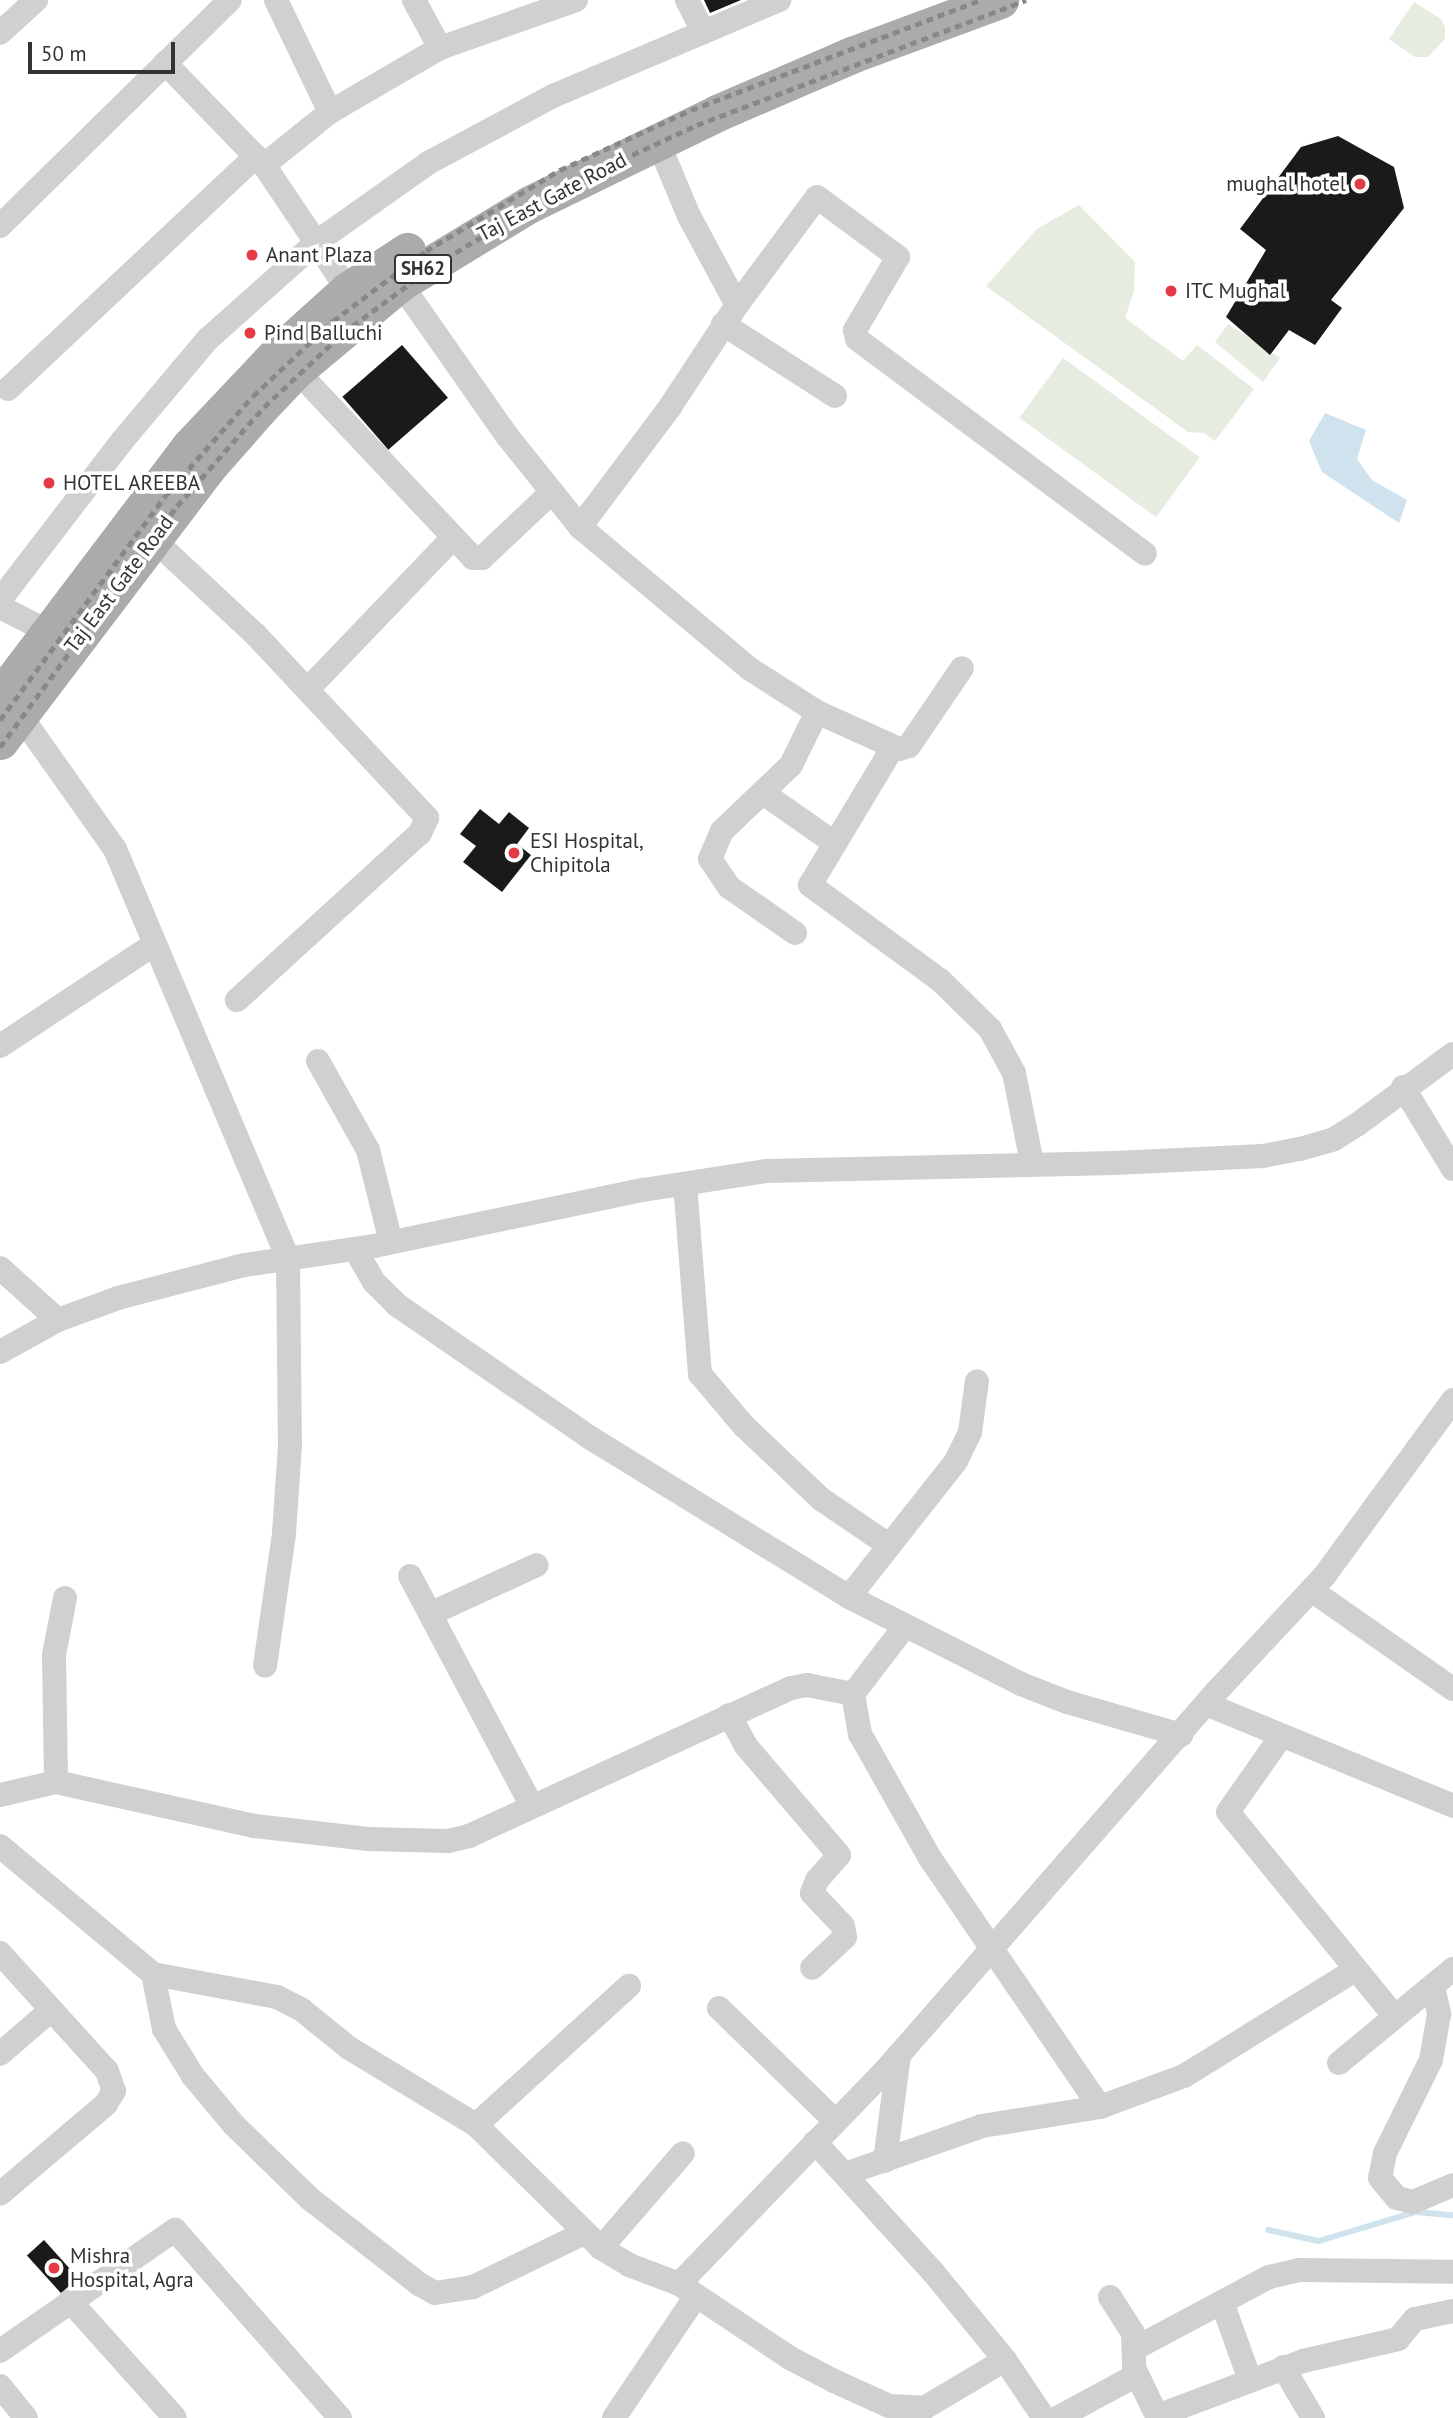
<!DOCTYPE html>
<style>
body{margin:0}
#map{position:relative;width:1453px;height:2418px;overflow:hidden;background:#fff;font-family:"PT Sans",sans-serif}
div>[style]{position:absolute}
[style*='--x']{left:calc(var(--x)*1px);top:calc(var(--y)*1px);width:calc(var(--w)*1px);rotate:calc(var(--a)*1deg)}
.green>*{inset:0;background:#e6ecdf;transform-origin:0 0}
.water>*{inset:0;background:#cfe2ee}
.stream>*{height:6px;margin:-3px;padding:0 3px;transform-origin:3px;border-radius:3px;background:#cfe2ee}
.building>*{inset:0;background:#1a1a1a;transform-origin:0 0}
.street>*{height:24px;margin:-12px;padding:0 12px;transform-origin:12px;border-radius:12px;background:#d0d0d0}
.primary>*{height:37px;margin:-18.5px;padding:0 18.5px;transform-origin:18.5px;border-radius:18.5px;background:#ababab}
.rail>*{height:5px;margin-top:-2.5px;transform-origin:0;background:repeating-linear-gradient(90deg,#888 0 7px,transparent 0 12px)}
.dots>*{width:19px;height:19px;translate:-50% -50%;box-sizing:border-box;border:4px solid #fff;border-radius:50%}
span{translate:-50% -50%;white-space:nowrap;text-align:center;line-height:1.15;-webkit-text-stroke:7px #fff;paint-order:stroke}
.shield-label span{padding:2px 5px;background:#fff;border:2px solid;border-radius:5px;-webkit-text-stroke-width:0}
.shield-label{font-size:19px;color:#333;font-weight:700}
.poi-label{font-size:21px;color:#333}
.right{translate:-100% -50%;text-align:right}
.left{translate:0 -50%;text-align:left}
.street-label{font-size:21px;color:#333}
.scale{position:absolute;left:28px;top:42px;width:147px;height:32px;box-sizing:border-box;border:4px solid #333;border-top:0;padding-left:9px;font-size:21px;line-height:24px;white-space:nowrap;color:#333;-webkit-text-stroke:5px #fff;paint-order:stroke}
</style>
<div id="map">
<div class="green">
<i style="clip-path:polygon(1414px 2px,1441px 19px,1445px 27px,1445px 39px,1428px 57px,1415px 57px,1389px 39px)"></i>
<i style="clip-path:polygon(1079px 205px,1135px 262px,1134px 291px,1125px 318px,1183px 361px,1197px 345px,1254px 389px,1215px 441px,1204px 433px,1188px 432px,986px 286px,1037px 229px)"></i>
<i style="clip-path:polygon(1228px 324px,1280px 358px,1263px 382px,1215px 342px)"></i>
<i style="left:1063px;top:358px;width:169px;height:74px;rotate:36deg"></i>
</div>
<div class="water">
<i style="clip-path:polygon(1325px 413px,1366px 430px,1357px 459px,1372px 480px,1407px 500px,1399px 523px,1322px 472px,1309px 441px)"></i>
</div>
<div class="stream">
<i style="--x:1268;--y:2230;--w:52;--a:12.2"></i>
<i style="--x:1319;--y:2241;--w:100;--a:-16.8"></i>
<i style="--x:1415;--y:2212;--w:38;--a:5"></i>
</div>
<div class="building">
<i style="clip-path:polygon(704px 0,741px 0,710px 13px)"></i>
<i style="clip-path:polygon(1338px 136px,1394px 167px,1404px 208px,1331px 300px,1342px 308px,1315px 345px,1289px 330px,1270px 355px,1226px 317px,1266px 250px,1240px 229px,1301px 147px)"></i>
<i style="left:402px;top:345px;width:70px;height:79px;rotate:49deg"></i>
<i style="clip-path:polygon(480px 809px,499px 824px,509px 812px,529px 828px,517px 844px,531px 855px,502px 892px,463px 862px,476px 846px,460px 834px)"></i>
<i style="left:44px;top:2240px;width:51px;height:23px;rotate:48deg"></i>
</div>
<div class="street">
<i style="--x:276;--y:0;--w:124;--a:64.3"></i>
<i style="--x:414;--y:0;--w:55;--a:61.6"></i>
<i style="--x:687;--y:0;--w:36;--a:63"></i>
<i style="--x:0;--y:33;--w:49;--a:-42.5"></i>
<i style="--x:165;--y:63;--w:142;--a:45.9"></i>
<i style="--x:264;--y:165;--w:165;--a:56.1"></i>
<i style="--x:658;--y:142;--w:80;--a:67.3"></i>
<i style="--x:689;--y:216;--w:101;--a:61.7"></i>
<i style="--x:264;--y:165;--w:85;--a:-38.8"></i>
<i style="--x:330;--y:112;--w:127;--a:-30.2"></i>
<i style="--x:440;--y:48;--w:144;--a:-19.4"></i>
<i style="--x:0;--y:226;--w:322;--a:-44.5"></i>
<i style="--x:400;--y:283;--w:188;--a:55"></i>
<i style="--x:508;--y:437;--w:115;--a:51.3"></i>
<i style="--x:580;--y:527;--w:222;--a:39.9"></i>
<i style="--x:750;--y:669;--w:80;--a:32.7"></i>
<i style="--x:817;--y:712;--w:90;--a:24.3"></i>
<i style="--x:899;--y:749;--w:10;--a:-17"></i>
<i style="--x:909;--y:746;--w:94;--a:-55.8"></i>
<i style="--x:723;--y:324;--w:133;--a:32.7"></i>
<i style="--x:296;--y:370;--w:258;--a:46.7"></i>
<i style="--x:473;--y:558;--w:9;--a:0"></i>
<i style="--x:482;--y:558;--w:95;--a:-43.3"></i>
<i style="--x:8;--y:389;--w:340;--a:-43.2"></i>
<i style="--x:580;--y:527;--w:150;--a:-53.1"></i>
<i style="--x:670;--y:407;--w:122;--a:-56.7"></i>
<i style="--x:737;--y:305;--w:134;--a:-53.5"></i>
<i style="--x:817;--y:197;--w:101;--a:36.5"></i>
<i style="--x:898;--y:257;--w:85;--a:120.5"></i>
<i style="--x:855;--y:330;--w:9;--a:77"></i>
<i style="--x:857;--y:339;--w:359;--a:36.7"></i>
<i style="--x:153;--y:539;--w:139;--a:43"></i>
<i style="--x:255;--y:634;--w:252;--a:46.9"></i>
<i style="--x:427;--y:818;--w:17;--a:115"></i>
<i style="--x:420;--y:833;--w:248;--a:137.6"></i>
<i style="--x:0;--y:600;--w:200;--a:-52.5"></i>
<i style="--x:122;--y:441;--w:133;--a:-49.9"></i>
<i style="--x:208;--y:339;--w:147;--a:-41.7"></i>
<i style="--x:318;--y:241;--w:135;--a:-35.3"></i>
<i style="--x:428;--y:163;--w:142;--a:-28.2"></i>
<i style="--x:553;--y:96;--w:246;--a:-23"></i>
<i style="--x:0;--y:607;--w:55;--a:27"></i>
<i style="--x:308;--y:689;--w:209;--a:-46.2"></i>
<i style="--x:20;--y:715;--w:164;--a:54.7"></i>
<i style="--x:115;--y:849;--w:444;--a:67.1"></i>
<i style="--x:288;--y:1258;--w:187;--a:89.4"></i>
<i style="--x:290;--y:1445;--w:89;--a:93.9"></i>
<i style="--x:284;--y:1534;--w:133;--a:98.2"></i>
<i style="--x:893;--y:747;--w:161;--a:121"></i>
<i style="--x:810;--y:885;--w:161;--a:36.2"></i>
<i style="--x:940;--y:980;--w:70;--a:44.4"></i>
<i style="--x:990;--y:1029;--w:50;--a:61.4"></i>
<i style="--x:1014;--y:1073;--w:92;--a:78.7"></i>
<i style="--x:763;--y:793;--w:85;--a:35"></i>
<i style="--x:795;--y:933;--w:80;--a:-145.1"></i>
<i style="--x:729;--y:887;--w:34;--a:-124"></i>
<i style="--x:710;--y:859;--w:30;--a:-67"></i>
<i style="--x:722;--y:831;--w:95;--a:-43.7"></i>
<i style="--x:791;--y:765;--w:59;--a:-63.9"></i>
<i style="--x:0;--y:1046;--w:183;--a:-33.4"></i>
<i style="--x:318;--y:1061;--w:102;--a:60.7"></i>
<i style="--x:368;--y:1150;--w:95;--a:76"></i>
<i style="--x:1403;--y:1087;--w:96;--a:58.6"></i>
<i style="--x:685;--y:1184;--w:191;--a:85.5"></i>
<i style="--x:700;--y:1374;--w:68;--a:49.8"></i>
<i style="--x:744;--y:1426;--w:106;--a:43.5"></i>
<i style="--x:821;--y:1499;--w:83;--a:34.3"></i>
<i style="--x:355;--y:1249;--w:38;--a:60"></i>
<i style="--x:374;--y:1282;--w:33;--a:45"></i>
<i style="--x:397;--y:1305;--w:233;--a:34.5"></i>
<i style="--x:589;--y:1437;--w:305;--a:31.6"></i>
<i style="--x:849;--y:1597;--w:193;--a:26.8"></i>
<i style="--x:1021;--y:1684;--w:49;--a:21.4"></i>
<i style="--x:1067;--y:1702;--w:119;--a:16.1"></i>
<i style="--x:0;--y:1268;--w:78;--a:41.9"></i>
<i style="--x:0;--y:1352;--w:66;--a:-28.9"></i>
<i style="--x:58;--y:1320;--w:64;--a:-20.1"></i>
<i style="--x:118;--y:1298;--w:131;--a:-14.6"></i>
<i style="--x:245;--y:1265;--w:130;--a:-8.4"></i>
<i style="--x:374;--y:1246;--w:275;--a:-11.8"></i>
<i style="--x:643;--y:1190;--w:124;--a:-8.8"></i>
<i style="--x:766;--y:1171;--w:349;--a:-1.3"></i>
<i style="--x:1115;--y:1163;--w:148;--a:-2.7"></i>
<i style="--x:1263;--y:1156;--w:38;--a:-11"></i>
<i style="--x:1300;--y:1149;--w:35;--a:-16"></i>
<i style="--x:1334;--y:1139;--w:28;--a:-32"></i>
<i style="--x:1358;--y:1124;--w:118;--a:-36.4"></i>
<i style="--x:410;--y:1576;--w:259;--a:62.1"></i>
<i style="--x:1311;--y:1590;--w:173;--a:34.9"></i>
<i style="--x:849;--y:1597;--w:173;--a:-51.8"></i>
<i style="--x:956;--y:1461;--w:32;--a:-64"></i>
<i style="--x:970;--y:1432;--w:51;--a:-82.2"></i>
<i style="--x:432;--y:1613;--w:115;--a:-24.6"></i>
<i style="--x:853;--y:1694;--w:41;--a:80.1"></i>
<i style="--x:860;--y:1734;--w:142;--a:60.6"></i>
<i style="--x:930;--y:1858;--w:301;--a:55.7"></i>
<i style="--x:1100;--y:2107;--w:90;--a:-20.3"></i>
<i style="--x:1184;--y:2076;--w:201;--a:-31.8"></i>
<i style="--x:1206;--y:1704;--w:267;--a:22.4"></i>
<i style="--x:729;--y:1715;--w:35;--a:61"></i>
<i style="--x:746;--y:1746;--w:143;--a:49.5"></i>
<i style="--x:839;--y:1855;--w:33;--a:131"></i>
<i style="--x:817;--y:1880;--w:14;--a:111"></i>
<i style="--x:812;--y:1893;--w:45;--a:46.8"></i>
<i style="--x:843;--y:1926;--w:11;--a:80"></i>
<i style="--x:845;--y:1937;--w:45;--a:136.8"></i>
<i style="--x:1280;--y:1738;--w:90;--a:125.1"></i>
<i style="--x:1228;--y:1812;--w:264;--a:50.8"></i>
<i style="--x:56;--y:1782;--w:127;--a:-90.9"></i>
<i style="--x:54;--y:1655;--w:58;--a:-79.1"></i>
<i style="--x:0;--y:1795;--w:57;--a:-13.1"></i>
<i style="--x:56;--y:1782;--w:203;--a:12.5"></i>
<i style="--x:254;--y:1826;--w:115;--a:6.5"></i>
<i style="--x:368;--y:1839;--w:80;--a:1.4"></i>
<i style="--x:448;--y:1841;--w:22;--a:-13"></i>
<i style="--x:469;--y:1836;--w:354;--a:-24.7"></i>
<i style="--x:791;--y:1688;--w:16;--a:-11"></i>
<i style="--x:807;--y:1685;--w:47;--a:11.1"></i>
<i style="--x:853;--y:1694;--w:86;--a:-52.6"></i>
<i style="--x:0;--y:1846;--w:199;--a:39.9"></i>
<i style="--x:153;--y:1974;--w:126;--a:10.5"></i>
<i style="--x:277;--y:1997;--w:28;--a:27"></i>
<i style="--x:302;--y:2010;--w:60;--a:39"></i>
<i style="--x:349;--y:2048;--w:149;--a:31.2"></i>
<i style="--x:476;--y:2125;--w:175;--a:44.5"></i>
<i style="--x:601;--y:2248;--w:33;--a:31"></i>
<i style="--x:629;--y:2265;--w:53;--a:20.8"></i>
<i style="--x:679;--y:2284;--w:133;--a:33.7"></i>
<i style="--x:790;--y:2358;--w:50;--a:27.6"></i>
<i style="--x:834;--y:2381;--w:60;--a:24.4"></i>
<i style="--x:889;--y:2406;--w:35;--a:3"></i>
<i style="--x:924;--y:2408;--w:94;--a:-30.7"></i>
<i style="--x:0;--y:1953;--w:159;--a:47.8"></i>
<i style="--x:107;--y:2071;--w:21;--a:71"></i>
<i style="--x:114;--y:2091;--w:15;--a:122"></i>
<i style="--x:106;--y:2104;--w:139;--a:139.7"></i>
<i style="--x:153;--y:1974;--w:56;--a:78.7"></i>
<i style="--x:164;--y:2029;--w:55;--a:58.3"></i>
<i style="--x:193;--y:2076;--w:64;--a:50.1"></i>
<i style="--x:234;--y:2125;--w:105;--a:44.2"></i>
<i style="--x:309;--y:2198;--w:140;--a:38"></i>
<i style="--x:419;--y:2284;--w:18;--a:29"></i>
<i style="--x:435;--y:2293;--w:38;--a:-9"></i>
<i style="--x:473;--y:2287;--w:123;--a:-25.9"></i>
<i style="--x:1433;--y:1987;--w:28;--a:77"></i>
<i style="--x:1439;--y:2014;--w:47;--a:99.9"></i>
<i style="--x:1431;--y:2060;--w:104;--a:116.3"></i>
<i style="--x:1385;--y:2153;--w:25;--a:101"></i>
<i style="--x:1380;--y:2178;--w:26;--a:50"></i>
<i style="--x:1397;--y:2198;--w:16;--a:14"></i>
<i style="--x:1413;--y:2202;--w:43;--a:-23"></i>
<i style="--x:719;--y:2008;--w:162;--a:44.2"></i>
<i style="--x:0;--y:2054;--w:67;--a:-40.8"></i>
<i style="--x:1339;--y:2063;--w:148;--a:-39.5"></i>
<i style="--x:476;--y:2125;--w:207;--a:-42.3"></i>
<i style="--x:815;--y:2142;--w:176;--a:47.8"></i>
<i style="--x:933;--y:2272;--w:114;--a:50.7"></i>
<i style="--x:1005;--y:2360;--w:70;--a:56.1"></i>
<i style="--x:885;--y:2161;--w:107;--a:-82.5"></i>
<i style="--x:845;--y:2174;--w:145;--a:-19.3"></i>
<i style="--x:982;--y:2126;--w:120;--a:-9.1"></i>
<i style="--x:601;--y:2248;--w:125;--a:-49.2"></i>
<i style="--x:679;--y:2284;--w:295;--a:-46"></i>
<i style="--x:884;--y:2072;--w:506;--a:-48.85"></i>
<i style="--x:1217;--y:1691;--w:158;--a:-47"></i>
<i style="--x:1325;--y:1575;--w:217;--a:-53.8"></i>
<i style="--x:1110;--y:2297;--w:43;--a:57.4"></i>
<i style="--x:1133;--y:2333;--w:35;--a:88"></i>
<i style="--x:1134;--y:2368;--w:55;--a:64.4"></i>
<i style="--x:70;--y:2301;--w:157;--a:48.1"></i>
<i style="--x:1222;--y:2302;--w:83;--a:70.3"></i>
<i style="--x:1134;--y:2349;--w:153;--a:-28.1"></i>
<i style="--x:1269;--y:2277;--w:32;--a:-13"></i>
<i style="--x:1300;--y:2270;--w:153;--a:0.7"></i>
<i style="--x:0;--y:2351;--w:213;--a:-34.7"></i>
<i style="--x:175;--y:2230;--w:250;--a:48.7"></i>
<i style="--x:1283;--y:2367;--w:59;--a:59.5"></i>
<i style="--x:0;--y:2386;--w:41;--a:50.9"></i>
<i style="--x:1157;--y:2416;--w:156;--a:-20.6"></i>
<i style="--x:1303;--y:2361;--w:98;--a:-13"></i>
<i style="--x:1398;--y:2339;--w:26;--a:-50"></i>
<i style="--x:1415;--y:2319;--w:39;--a:-12"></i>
<i style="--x:614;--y:2418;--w:147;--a:-56.1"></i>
<i style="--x:1057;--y:2418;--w:91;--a:-28.3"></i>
</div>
<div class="primary">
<i style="--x:0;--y:697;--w:313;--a:-52.9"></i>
<i style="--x:189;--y:447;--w:129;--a:-46.6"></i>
<i style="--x:278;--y:353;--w:94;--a:-42"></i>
<i style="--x:348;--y:290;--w:71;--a:-33.5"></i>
<i style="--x:0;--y:741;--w:344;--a:-52.8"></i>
<i style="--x:208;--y:467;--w:76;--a:-48.7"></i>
<i style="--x:258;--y:410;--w:55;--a:-46.5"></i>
<i style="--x:296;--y:370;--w:136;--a:-39.9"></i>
<i style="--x:400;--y:283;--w:152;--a:-31.3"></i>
<i style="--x:530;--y:204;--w:208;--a:-25.9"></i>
<i style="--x:717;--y:113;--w:149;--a:-23.3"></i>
<i style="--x:854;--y:54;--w:156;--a:-20.3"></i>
</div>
<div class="rail">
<i style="--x:0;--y:720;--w:278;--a:-53.6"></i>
<i style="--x:165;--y:496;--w:133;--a:-48.7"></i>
<i style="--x:253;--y:396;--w:110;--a:-43.2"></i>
<i style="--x:333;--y:321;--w:116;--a:-37"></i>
<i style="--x:426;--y:251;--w:157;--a:-31.2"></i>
<i style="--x:560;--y:170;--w:144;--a:-24.6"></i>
<i style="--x:691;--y:110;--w:309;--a:-20.8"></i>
<i style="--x:0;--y:747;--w:299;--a:-53.7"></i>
<i style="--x:177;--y:506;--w:132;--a:-48.7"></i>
<i style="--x:264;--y:407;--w:108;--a:-43.1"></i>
<i style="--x:343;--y:333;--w:114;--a:-36.5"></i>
<i style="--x:435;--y:265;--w:154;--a:-31.2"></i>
<i style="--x:567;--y:185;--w:143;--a:-24.8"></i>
<i style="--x:697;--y:125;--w:352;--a:-20.8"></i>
</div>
<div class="dots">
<i style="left:1360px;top:184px;background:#e63946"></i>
<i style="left:252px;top:255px;background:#e63946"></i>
<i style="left:1171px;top:291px;background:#e63946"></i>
<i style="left:250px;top:333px;background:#e63946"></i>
<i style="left:49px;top:483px;background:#e63946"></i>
<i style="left:514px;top:853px;background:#e63946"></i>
<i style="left:54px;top:2268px;background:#e63946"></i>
</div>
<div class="shield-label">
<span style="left:423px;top:269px">SH62</span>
</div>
<div class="poi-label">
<span class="right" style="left:1346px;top:184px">mughal hotel</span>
<span class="left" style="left:266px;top:255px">Anant Plaza</span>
<span class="left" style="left:1185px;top:291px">ITC Mughal</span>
<span class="left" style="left:264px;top:333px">Pind Balluchi</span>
<span class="left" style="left:63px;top:483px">HOTEL AREEBA</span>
<span class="left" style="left:530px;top:853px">ESI Hospital,<br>Chipitola</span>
<span class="left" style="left:70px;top:2268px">Mishra<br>Hospital, Agra</span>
</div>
<div class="street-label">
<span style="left:552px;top:197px;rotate:-28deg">Taj East Gate Road</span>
<span style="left:119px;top:584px;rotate:-53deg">Taj East Gate Road</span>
</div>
<div class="scale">50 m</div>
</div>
